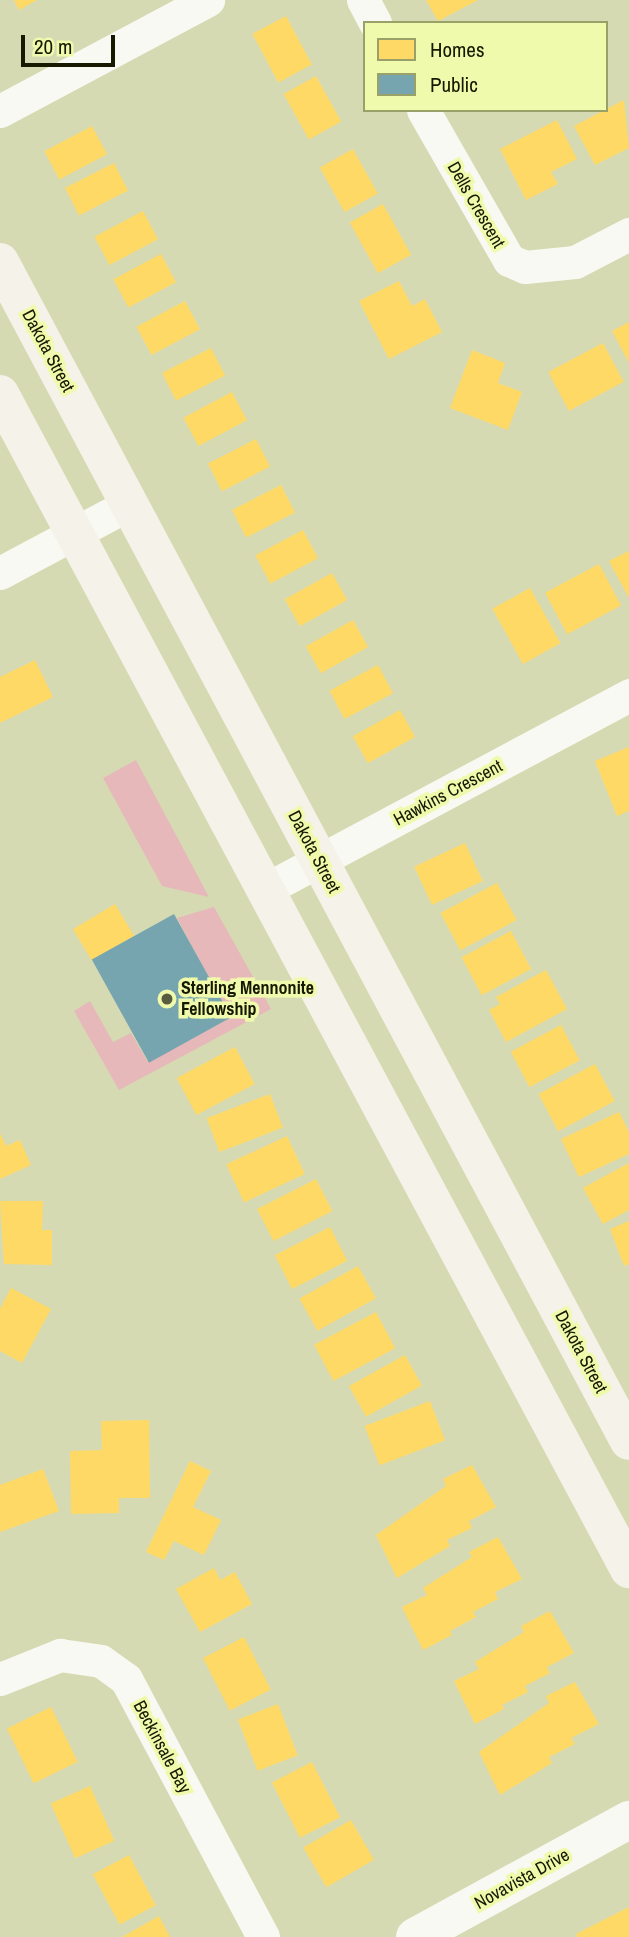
<!DOCTYPE html>
<style>
body{margin:0}
#map{position:relative;width:629px;height:1937px;overflow:hidden;background:#d6dab2;font-family:"Archivo Narrow",sans-serif}
div>[style]{position:absolute}
[style*='--x']{left:calc(var(--x)*1px);top:calc(var(--y)*1px);width:calc(var(--w)*1px);rotate:calc(var(--a)*1deg)}
.green>*{inset:0;background:#e6b8ba}
.homes>*{inset:0;background:#ffd966;transform-origin:0 0}
.public>*{inset:0;background:#76a5af;transform-origin:0 0}
.minor>*{height:33px;margin:-16.5px;padding:0 16.5px;transform-origin:16.5px;border-radius:16.5px;background:#f9f9f3}
.tertiary>*{height:38px;margin:-19px;padding:0 19px;transform-origin:19px;border-radius:19px;background:#f9f9f3}
.secondary>*{height:38px;margin:-19px;padding:0 19px;transform-origin:19px;border-radius:19px;background:#f4f2e9}
.dots>*{width:19px;height:19px;translate:-50% -50%;box-sizing:border-box;border:4px solid #f0faad;border-radius:50%}
span{translate:-50% -50%;white-space:nowrap;text-align:center;line-height:1.15;-webkit-text-stroke:7px #f0faad;paint-order:stroke}
.street-label{font-size:18px;color:#161800}
.poi-label{font-size:18px;color:#161800;font-weight:700}
.left{translate:0 -50%;text-align:left}
.legend{position:absolute;left:363px;top:21px;width:245px;height:91px;box-sizing:border-box;background:#f0faad;border:2px solid #99a068;margin:0;padding:9px 12px;list-style:none;font-size:21px;color:#161800}
.legend li{display:flex;align-items:center;gap:14px;height:35px}
.legend b{width:35px;border:2px solid #99a068}
.scale{position:absolute;left:21px;top:35px;width:94px;height:32px;box-sizing:border-box;border:4px solid #161800;border-top:0;padding-left:9px;font-size:21px;line-height:24px;white-space:nowrap;color:#161800;-webkit-text-stroke:5px #f0faad;paint-order:stroke}
</style>
<div id="map">
<div class="green">
<i style="clip-path:polygon(136px 760px,209px 897px,162px 886px,103px 778px)"></i>
<i style="clip-path:polygon(214px 907px,271px 1009px,119px 1090px,74px 1011px,90px 1001px,113px 1042px,131px 1033px,148px 1062px,230px 1018px,177px 918px)"></i>
</div>
<div class="homes">
<i style="clip-path:polygon(14px 0,37px 0,19px 10px)"></i>
<i style="clip-path:polygon(426px 0,478px 0,438px 21px)"></i>
<i style="left:286px;top:16px;width:55px;height:38px;rotate:62deg"></i>
<i style="left:316px;top:76px;width:52px;height:37px;rotate:61deg"></i>
<i style="clip-path:polygon(624px 100px,629px 148px,595px 165px,574px 126px)"></i>
<i style="clip-path:polygon(557px 120px,577px 159px,551px 172px,558px 184px,526px 200px,500px 149px)"></i>
<i style="left:92px;top:126px;width:32px;height:54px;rotate:62deg"></i>
<i style="left:353px;top:149px;width:51px;height:38px;rotate:61deg"></i>
<i style="left:114px;top:163px;width:31px;height:55px;rotate:63deg"></i>
<i style="left:383px;top:204px;width:58px;height:38px;rotate:61deg"></i>
<i style="left:143px;top:211px;width:32px;height:55px;rotate:62deg"></i>
<i style="left:161px;top:254px;width:32px;height:54px;rotate:62deg"></i>
<i style="clip-path:polygon(399px 281px,412px 306px,425px 299px,442px 332px,389px 359px,359px 301px)"></i>
<i style="left:185px;top:301px;width:32px;height:55px;rotate:62deg"></i>
<i style="clip-path:polygon(629px 322px,629px 363px,612px 331px)"></i>
<i style="left:603px;top:343px;width:44px;height:62px;rotate:62deg"></i>
<i style="left:211px;top:348px;width:31px;height:55px;rotate:63deg"></i>
<i style="clip-path:polygon(472px 350px,505px 363px,498px 383px,522px 392px,508px 430px,450px 408px)"></i>
<i style="left:232px;top:392px;width:32px;height:55px;rotate:62deg"></i>
<i style="left:256px;top:439px;width:31px;height:54px;rotate:63deg"></i>
<i style="left:281px;top:485px;width:31px;height:55px;rotate:63deg"></i>
<i style="left:303px;top:530px;width:32px;height:54px;rotate:62deg"></i>
<i style="clip-path:polygon(629px 551px,629px 598px,609px 561px)"></i>
<i style="left:599px;top:564px;width:47px;height:61px;rotate:62deg"></i>
<i style="left:332px;top:573px;width:31px;height:54px;rotate:61deg"></i>
<i style="left:530px;top:588px;width:63px;height:43px;rotate:61deg"></i>
<i style="left:353px;top:620px;width:31px;height:54px;rotate:61deg"></i>
<i style="clip-path:polygon(35px 660px,53px 697px,0 723px,0 677px)"></i>
<i style="left:378px;top:665px;width:32px;height:55px;rotate:62deg"></i>
<i style="left:400px;top:710px;width:31px;height:54px;rotate:61deg"></i>
<i style="clip-path:polygon(629px 747px,629px 811px,617px 816px,595px 761px)"></i>
<i style="left:465px;top:843px;width:42px;height:56px;rotate:65deg"></i>
<i style="left:497px;top:883px;width:42px;height:64px;rotate:62deg"></i>
<i style="left:115px;top:904px;width:37px;height:49px;rotate:59deg"></i>
<i style="left:511px;top:931px;width:43px;height:56px;rotate:62deg"></i>
<i style="clip-path:polygon(546px 970px,567px 1009px,506px 1042px,489px 1010px,500px 1004px,496px 997px)"></i>
<i style="left:561px;top:1025px;width:40px;height:57px;rotate:62deg"></i>
<i style="left:235px;top:1047px;width:42px;height:66px;rotate:62deg"></i>
<i style="left:595px;top:1064px;width:42px;height:64px;rotate:62deg"></i>
<i style="left:270px;top:1094px;width:36px;height:68px;rotate:69deg"></i>
<i style="clip-path:polygon(619px 1112px,629px 1132px,629px 1154px,579px 1177px,561px 1139px)"></i>
<i style="clip-path:polygon(0 1133px,6px 1146px,20px 1140px,31px 1165px,0 1179px)"></i>
<i style="left:287px;top:1136px;width:42px;height:67px;rotate:65deg"></i>
<i style="clip-path:polygon(629px 1163px,629px 1210px,603px 1224px,583px 1188px)"></i>
<i style="left:316px;top:1179px;width:36px;height:66px;rotate:63deg"></i>
<i style="clip-path:polygon(0 1201px,43px 1201px,42px 1230px,52px 1230px,52px 1265px,4px 1264px)"></i>
<i style="clip-path:polygon(629px 1221px,629px 1264px,624px 1266px,610px 1229px)"></i>
<i style="left:330px;top:1227px;width:38px;height:62px;rotate:63deg"></i>
<i style="left:358px;top:1266px;width:37px;height:67px;rotate:61deg"></i>
<i style="clip-path:polygon(11px 1288px,51px 1309px,22px 1363px,0 1351px,0 1309px)"></i>
<i style="left:376px;top:1312px;width:41px;height:70px;rotate:62deg"></i>
<i style="left:405px;top:1355px;width:35px;height:64px;rotate:61deg"></i>
<i style="left:430px;top:1401px;width:42px;height:70px;rotate:69deg"></i>
<i style="clip-path:polygon(149px 1420px,150px 1498px,119px 1498px,119px 1513px,71px 1514px,70px 1451px,102px 1450px,101px 1421px)"></i>
<i style="clip-path:polygon(190px 1461px,211px 1471px,193px 1507px,221px 1520px,204px 1555px,174px 1541px,164px 1560px,146px 1552px)"></i>
<i style="clip-path:polygon(472px 1465px,496px 1507px,469px 1521px,472px 1528px,447px 1540px,450px 1546px,397px 1578px,376px 1535px,446px 1486px,443px 1479px)"></i>
<i style="clip-path:polygon(43px 1469px,59px 1511px,0 1532px,0 1485px)"></i>
<i style="clip-path:polygon(498px 1537px,522px 1579px,495px 1592px,498px 1599px,473px 1612px,476px 1617px,450px 1631px,452px 1635px,423px 1650px,402px 1607px,427px 1595px,423px 1588px,472px 1557px,469px 1552px)"></i>
<i style="clip-path:polygon(214px 1568px,220px 1580px,235px 1572px,252px 1604px,200px 1632px,176px 1589px)"></i>
<i style="clip-path:polygon(550px 1611px,574px 1653px,547px 1667px,550px 1673px,525px 1686px,528px 1692px,502px 1705px,504px 1709px,475px 1724px,454px 1681px,479px 1669px,475px 1662px,524px 1632px,521px 1626px)"></i>
<i style="left:244px;top:1637px;width:59px;height:46px;rotate:63deg"></i>
<i style="clip-path:polygon(575px 1682px,599px 1724px,571px 1738px,575px 1744px,549px 1757px,552px 1763px,500px 1795px,479px 1752px,549px 1703px,546px 1696px)"></i>
<i style="left:278px;top:1704px;width:55px;height:43px;rotate:69deg"></i>
<i style="left:51px;top:1707px;width:61px;height:49px;rotate:64deg"></i>
<i style="left:312px;top:1762px;width:62px;height:45px;rotate:63deg"></i>
<i style="left:90px;top:1786px;width:60px;height:43px;rotate:66deg"></i>
<i style="left:351px;top:1820px;width:46px;height:55px;rotate:60deg"></i>
<i style="left:129px;top:1855px;width:57px;height:41px;rotate:62deg"></i>
<i style="clip-path:polygon(629px 1907px,629px 1937px,578px 1937px,576px 1934px)"></i>
<i style="clip-path:polygon(159px 1916px,170px 1937px,122px 1937px)"></i>
</div>
<div class="public">
<i style="left:174px;top:914px;width:118px;height:94px;rotate:61deg"></i>
</div>
<div class="minor">
<i style="--x:363;--y:0;--w:26;--a:62"></i>
<i style="--x:423;--y:110;--w:173;--a:60.2"></i>
<i style="--x:509;--y:260;--w:17;--a:24"></i>
<i style="--x:525;--y:267;--w:50;--a:-5.7"></i>
<i style="--x:575;--y:262;--w:61;--a:-27.4"></i>
<i style="--x:0;--y:111;--w:236;--a:-28.1"></i>
<i style="--x:0;--y:573;--w:146;--a:-28.1"></i>
<i style="--x:266;--y:889;--w:412;--a:-28.1"></i>
<i style="--x:0;--y:1679;--w:65;--a:-21.8"></i>
<i style="--x:60;--y:1655;--w:41;--a:8.3"></i>
<i style="--x:101;--y:1661;--w:31;--a:36"></i>
<i style="--x:126;--y:1679;--w:292;--a:62"></i>
</div>
<div class="tertiary">
<i style="--x:415;--y:1937;--w:244;--a:-28.7"></i>
</div>
<div class="secondary">
<i style="--x:0;--y:262;--w:1336;--a:61.92"></i>
<i style="--x:0;--y:394;--w:1333;--a:61.84"></i>
</div>
<div class="dots">
<i style="left:167px;top:999px;background:#595c3e"></i>
</div>
<div class="street-label">
<span style="left:476px;top:205px;rotate:60deg">Dells Crescent</span>
<span style="left:48px;top:351px;rotate:62deg">Dakota Street</span>
<span style="left:448px;top:793px;rotate:-28deg">Hawkins Crescent</span>
<span style="left:314px;top:852px;rotate:62deg">Dakota Street</span>
<span style="left:581px;top:1352px;rotate:62deg">Dakota Street</span>
<span style="left:162px;top:1747px;rotate:62deg">Beckinsale Bay</span>
<span style="left:522px;top:1879px;rotate:-29deg">Novavista Drive</span>
</div>
<div class="poi-label">
<span class="left" style="left:181px;top:999px">Sterling Mennonite<br>Fellowship</span>
</div>
<ul class="legend">
<li><b style="height:19px;background:#ffd966"></b>Homes</li>
<li><b style="height:19px;background:#76a5af"></b>Public</li>
</ul>
<div class="scale">20 m</div>
</div>
